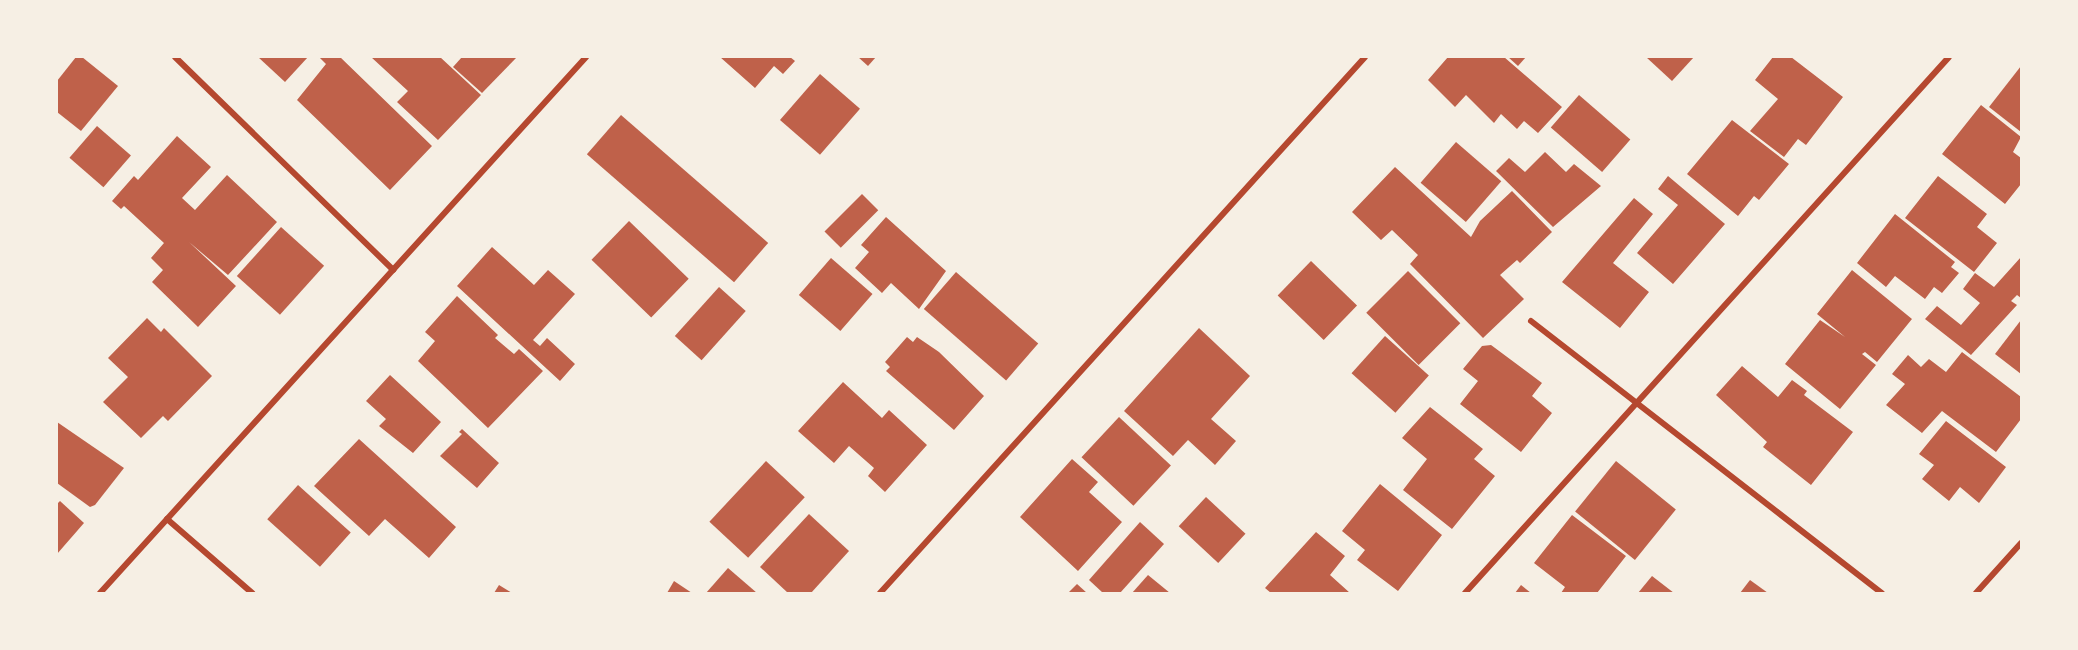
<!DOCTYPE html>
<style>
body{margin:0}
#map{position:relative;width:2078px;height:650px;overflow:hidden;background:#f6efe4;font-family:"Source Sans 3",sans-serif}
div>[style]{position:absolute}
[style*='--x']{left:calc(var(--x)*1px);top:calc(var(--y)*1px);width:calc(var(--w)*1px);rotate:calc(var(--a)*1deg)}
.building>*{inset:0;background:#bf614a;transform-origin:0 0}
.minor>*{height:6px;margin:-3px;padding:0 3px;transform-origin:3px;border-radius:3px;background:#b5482f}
span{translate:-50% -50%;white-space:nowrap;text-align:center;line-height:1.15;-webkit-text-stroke:4.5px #f6efe4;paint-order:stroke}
.frame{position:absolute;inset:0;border:58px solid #f6efe4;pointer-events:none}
</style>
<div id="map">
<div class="building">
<i style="clip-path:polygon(76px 57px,82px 57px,118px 86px,81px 131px,57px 112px,57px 81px)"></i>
<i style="clip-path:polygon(258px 57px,308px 57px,285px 82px)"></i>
<i style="clip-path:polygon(319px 57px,340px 57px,432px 146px,390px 190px,297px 100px,326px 64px)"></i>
<i style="clip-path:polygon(371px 57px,440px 57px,481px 95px,438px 140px,397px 102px,408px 91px)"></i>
<i style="clip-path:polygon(462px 57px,517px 57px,482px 93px,453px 67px)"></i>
<i style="clip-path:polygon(720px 57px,790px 57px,795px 61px,783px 74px,774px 66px,755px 88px)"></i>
<i style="clip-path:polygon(858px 57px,876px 57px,868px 66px)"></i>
<i style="clip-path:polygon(1448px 57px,1504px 57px,1562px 107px,1538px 133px,1524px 121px,1517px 129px,1501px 114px,1494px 123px,1466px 95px,1455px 107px,1428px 80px)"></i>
<i style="clip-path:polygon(1508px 57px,1526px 57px,1518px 66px)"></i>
<i style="clip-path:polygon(1646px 57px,1694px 57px,1672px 81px)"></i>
<i style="clip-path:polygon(1773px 57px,1791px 57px,1843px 97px,1806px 145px,1798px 139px,1784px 157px,1750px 131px,1778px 99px,1755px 80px)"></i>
<i style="clip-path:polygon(2021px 66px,2021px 132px,1989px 107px)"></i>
<i style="left:820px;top:74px;width:53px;height:61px;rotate:41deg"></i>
<i style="left:1579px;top:95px;width:68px;height:43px;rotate:41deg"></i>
<i style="clip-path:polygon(1981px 105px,2021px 137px,2013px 152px,2021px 158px,2021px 184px,2005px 204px,1942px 154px)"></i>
<i style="left:621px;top:115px;width:195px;height:52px;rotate:41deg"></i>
<i style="clip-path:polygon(1732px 120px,1789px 164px,1759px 200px,1754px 196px,1738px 216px,1687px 174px)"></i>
<i style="left:97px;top:126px;width:45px;height:42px;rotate:41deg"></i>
<i style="clip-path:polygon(177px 136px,211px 167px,182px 198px,195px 210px,227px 175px,277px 222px,228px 275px,189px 242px,236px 286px,198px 327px,152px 282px,163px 270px,151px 258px,164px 243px,124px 206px,121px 209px,112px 201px,134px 176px,138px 180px)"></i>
<i style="left:1456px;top:142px;width:60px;height:54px;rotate:41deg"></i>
<i style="clip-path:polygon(1545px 152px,1566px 172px,1574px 164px,1601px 186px,1553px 227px,1496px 171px,1509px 158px,1525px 172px)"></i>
<i style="clip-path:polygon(1395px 167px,1471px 237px,1480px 221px,1512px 191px,1552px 232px,1520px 263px,1517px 260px,1500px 275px,1524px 299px,1483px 338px,1410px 264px,1418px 255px,1392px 230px,1381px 240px,1352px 212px)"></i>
<i style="clip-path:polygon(1668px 176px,1725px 224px,1673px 284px,1637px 253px,1678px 205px,1658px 189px)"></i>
<i style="clip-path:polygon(1938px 176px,1987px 214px,1977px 227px,1997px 243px,1974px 272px,1905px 218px)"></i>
<i style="left:862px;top:194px;width:23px;height:53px;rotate:45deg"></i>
<i style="clip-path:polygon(1634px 198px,1653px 214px,1613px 263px,1649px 292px,1620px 328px,1562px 282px)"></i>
<i style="clip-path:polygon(1895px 214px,1955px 262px,1951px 267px,1959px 273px,1942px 293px,1934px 287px,1925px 299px,1895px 276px,1886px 287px,1857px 263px)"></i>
<i style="clip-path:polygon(886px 217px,946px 271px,919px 309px,891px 283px,882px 293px,855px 268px,869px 252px,861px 245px)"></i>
<i style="left:629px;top:221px;width:83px;height:54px;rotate:44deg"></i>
<i style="left:281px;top:227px;width:58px;height:66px;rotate:42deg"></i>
<i style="clip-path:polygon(492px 247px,534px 285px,548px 270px,575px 294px,533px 340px,540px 346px,547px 338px,575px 364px,560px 381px,457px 286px)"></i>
<i style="clip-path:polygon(2021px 257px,2021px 298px,2017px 295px,2011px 301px,2017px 305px,1971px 355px,1925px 319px,1937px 306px,1961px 325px,1980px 303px,1963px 289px,1975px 273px,1994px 287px)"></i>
<i style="left:831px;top:258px;width:55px;height:49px;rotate:41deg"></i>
<i style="left:1311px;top:261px;width:64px;height:48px;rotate:44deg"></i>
<i style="clip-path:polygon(1852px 270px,1912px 319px,1877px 362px,1865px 352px,1862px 354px,1876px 365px,1840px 409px,1785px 364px,1820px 320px,1845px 337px,1817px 314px)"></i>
<i style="left:1408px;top:271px;width:74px;height:59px;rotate:45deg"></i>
<i style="left:956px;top:272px;width:109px;height:49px;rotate:41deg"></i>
<i style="left:719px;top:287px;width:36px;height:66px;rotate:42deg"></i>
<i style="clip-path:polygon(457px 296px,498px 335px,495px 338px,514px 354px,519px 349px,543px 371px,488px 428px,418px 361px,435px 341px,425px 332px)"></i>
<i style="clip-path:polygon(147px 318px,161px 332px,164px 328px,212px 376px,168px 421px,163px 416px,141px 438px,103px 402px,128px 377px,108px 358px)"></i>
<i style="clip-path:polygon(2021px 320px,2021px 374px,1995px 354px)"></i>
<i style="clip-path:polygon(1199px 328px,1250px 376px,1211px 419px,1236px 441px,1215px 465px,1188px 440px,1173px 456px,1124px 411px)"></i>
<i style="left:1385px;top:336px;width:59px;height:50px;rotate:42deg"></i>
<i style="clip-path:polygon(907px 337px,913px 342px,917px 337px,939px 352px,984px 396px,954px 430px,886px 371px,890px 367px,885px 362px)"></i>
<i style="clip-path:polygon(1491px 345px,1542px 383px,1532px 396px,1552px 413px,1521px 452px,1460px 404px,1478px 381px,1463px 369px,1482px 346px)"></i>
<i style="clip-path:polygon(1962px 352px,2021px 397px,2021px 419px,1996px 452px,1942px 411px,1922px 433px,1886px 405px,1905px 384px,1892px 374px,1908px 355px,1921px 367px,1929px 359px,1946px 372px)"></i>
<i style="clip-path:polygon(1742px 366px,1778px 397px,1792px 380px,1807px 391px,1804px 395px,1853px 432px,1811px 485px,1763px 447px,1767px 442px,1716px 395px)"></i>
<i style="clip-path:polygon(390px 375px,441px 422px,413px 453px,379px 426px,386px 419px,366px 401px)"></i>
<i style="clip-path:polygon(843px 382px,882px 418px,889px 410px,927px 445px,885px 492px,868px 476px,874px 468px,849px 446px,834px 463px,798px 431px)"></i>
<i style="clip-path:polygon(1430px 407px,1483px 449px,1474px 459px,1495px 476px,1452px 529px,1403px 490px,1427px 459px,1402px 438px)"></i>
<i style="left:1119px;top:417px;width:71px;height:55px;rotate:43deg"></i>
<i style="clip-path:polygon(1946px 421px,2006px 467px,1979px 503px,1960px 487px,1949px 501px,1922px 479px,1934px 465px,1919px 454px)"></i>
<i style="clip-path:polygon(57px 422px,124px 468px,95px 505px,90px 507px,57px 483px)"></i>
<i style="clip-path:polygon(462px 429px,499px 463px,477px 488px,440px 456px,462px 434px,459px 432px)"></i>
<i style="clip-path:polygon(359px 439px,456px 527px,429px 558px,385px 519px,369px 536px,314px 486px)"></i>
<i style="clip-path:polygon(1072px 459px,1098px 482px,1089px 492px,1122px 522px,1078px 571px,1020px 517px)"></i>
<i style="left:766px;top:461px;width:53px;height:83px;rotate:43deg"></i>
<i style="left:1616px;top:461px;width:77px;height:65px;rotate:39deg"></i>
<i style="clip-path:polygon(1380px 484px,1442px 535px,1398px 591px,1357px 560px,1365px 550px,1342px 531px)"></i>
<i style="left:298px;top:485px;width:71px;height:46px;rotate:42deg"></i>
<i style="left:1206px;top:497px;width:54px;height:40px;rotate:43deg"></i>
<i style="clip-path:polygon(60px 501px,84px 523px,57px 554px,57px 504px)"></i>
<i style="clip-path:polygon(809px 514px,849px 551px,811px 593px,788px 593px,760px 567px)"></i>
<i style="clip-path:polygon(1572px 515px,1626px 556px,1597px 593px,1561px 593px,1565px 587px,1534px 563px)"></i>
<i style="clip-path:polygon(1140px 522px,1164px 544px,1120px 593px,1103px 593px,1089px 580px)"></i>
<i style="clip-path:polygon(1316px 532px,1345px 556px,1330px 575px,1350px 593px,1271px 593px,1265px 588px)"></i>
<i style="clip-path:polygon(728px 568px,757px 593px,706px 593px)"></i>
<i style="clip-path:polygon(1148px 575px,1170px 593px,1132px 593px)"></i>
<i style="clip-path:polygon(1652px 576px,1674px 593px,1638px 593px)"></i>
<i style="clip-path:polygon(1750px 580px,1768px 593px,1740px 593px)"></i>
<i style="clip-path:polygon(674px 581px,692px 593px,667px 593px)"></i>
<i style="clip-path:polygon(1077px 584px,1087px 593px,1068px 593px)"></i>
<i style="clip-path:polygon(499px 585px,512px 593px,494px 593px)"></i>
<i style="clip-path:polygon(1521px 585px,1531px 593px,1515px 593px)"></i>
</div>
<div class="minor">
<i style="--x:175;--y:57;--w:305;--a:44.3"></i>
<i style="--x:1531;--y:321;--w:444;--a:37.8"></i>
<i style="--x:167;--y:519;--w:113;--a:41"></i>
<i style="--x:100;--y:593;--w:724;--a:-47.8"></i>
<i style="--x:880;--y:593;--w:723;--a:-47.86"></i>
<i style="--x:1465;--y:593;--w:722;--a:-47.92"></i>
<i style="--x:1976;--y:593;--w:67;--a:-48"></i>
</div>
<div class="frame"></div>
</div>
